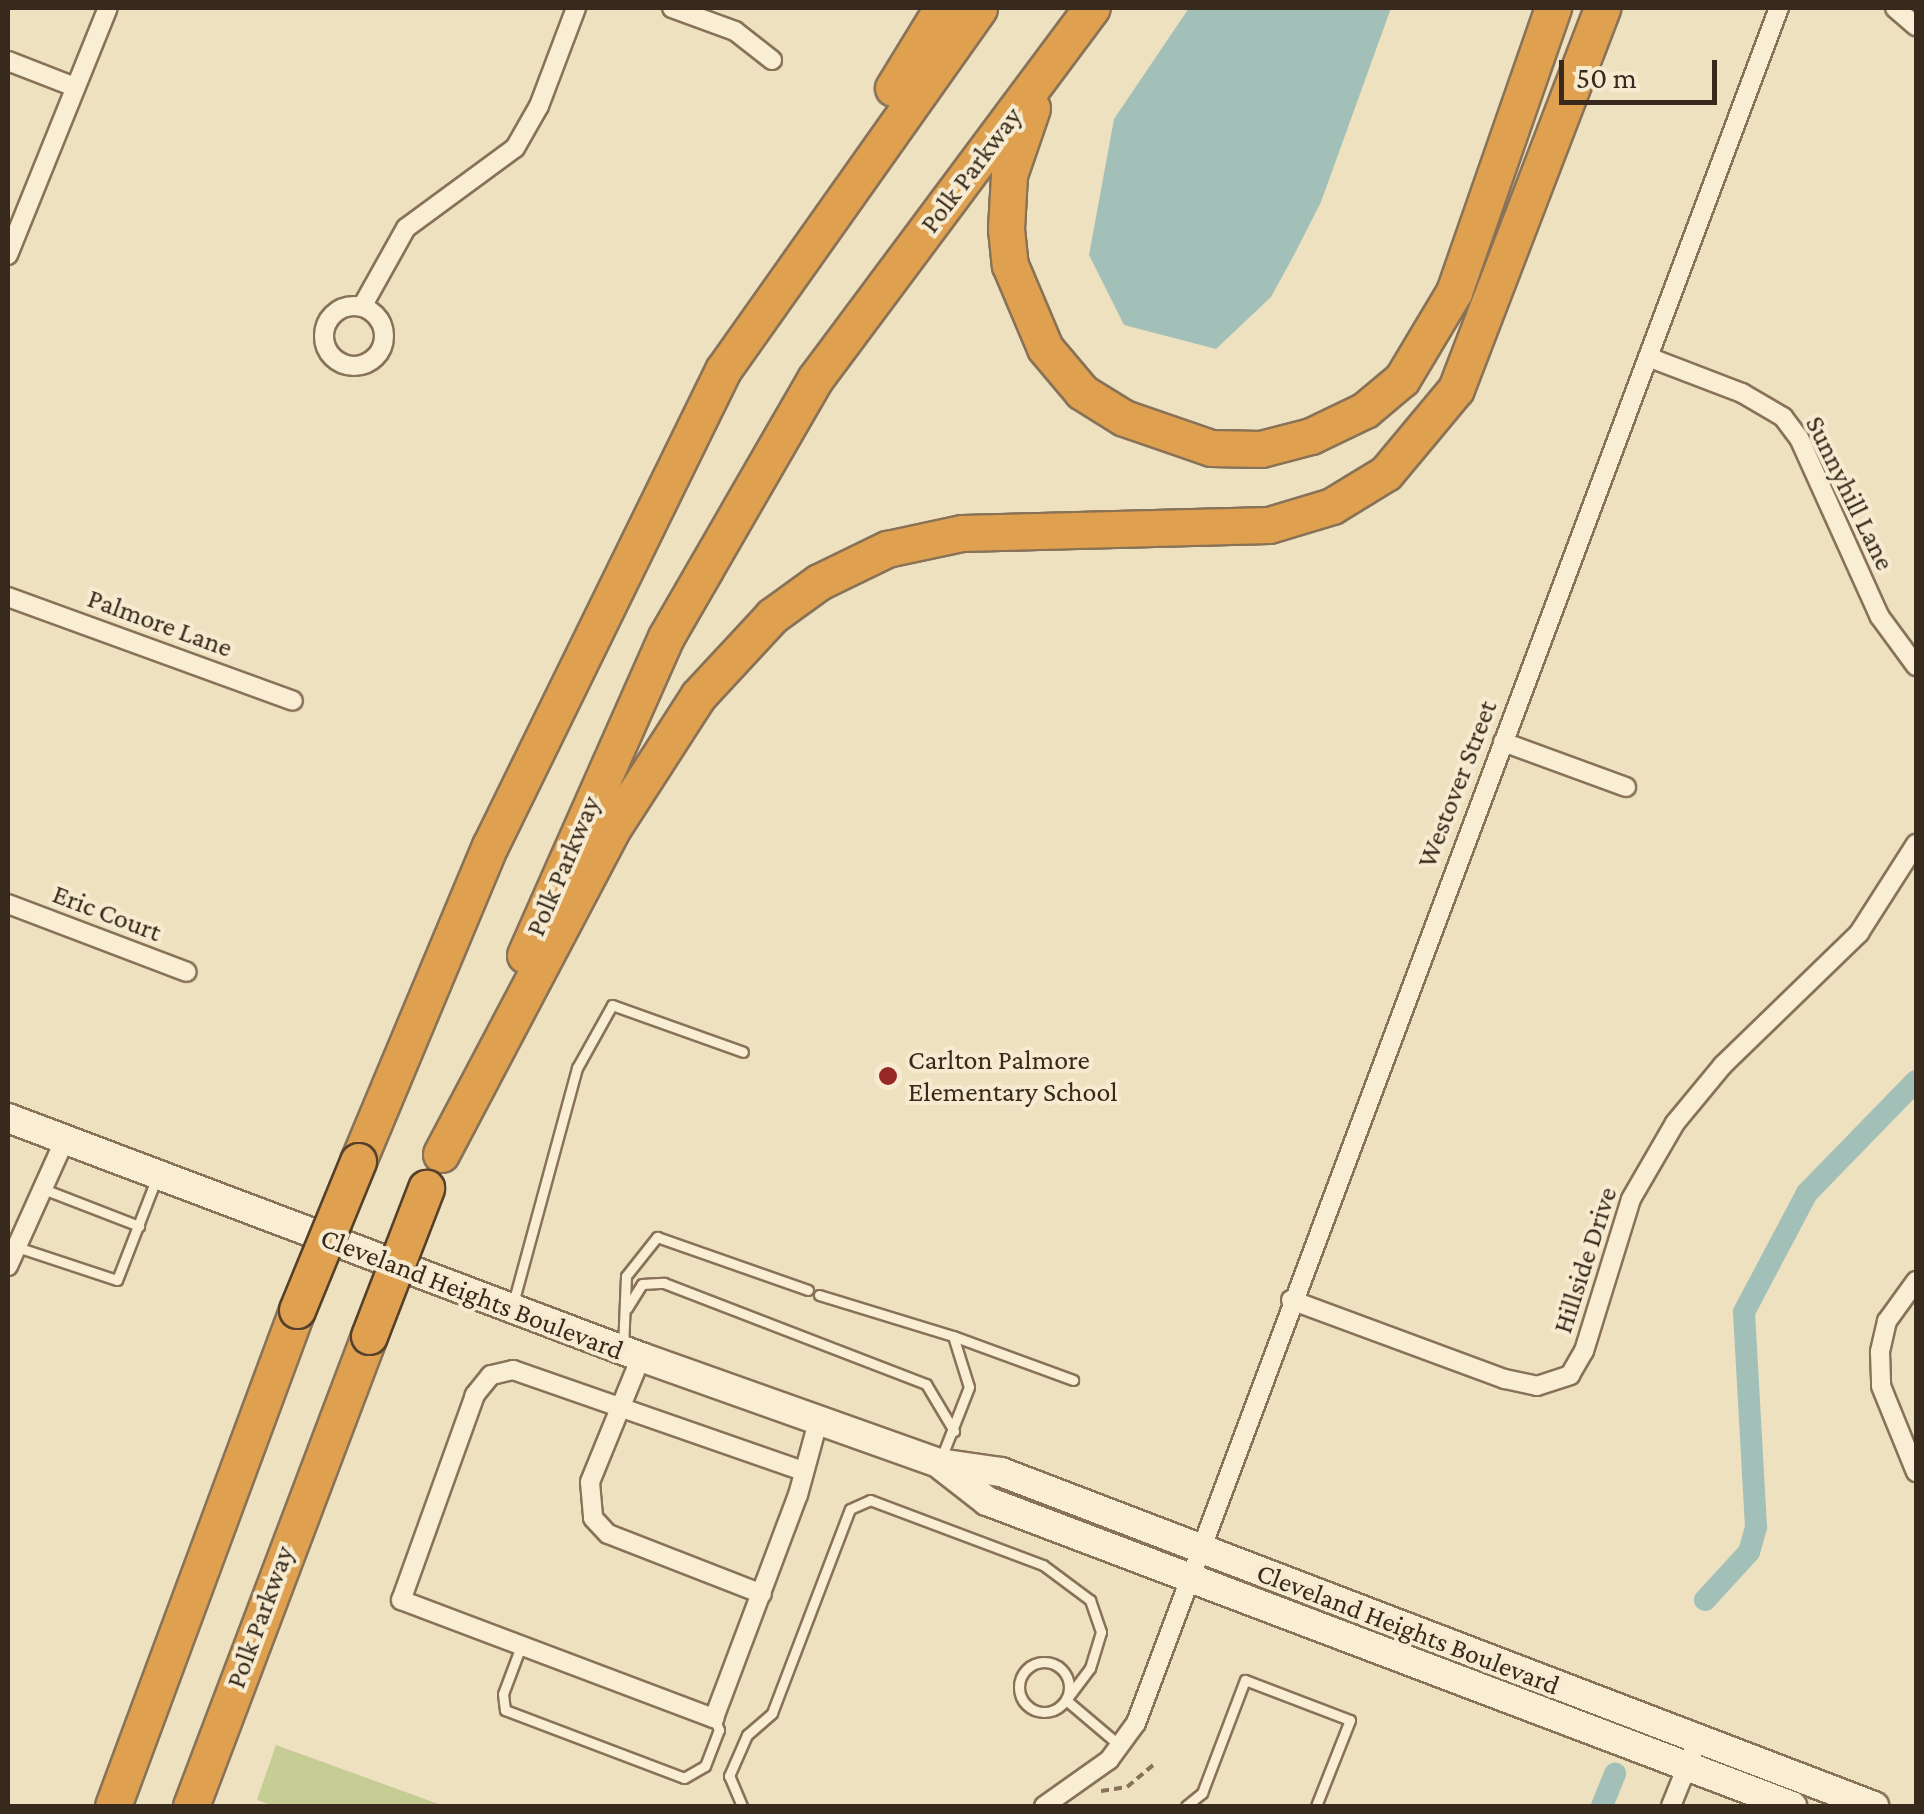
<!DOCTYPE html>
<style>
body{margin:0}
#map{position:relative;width:1924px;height:1814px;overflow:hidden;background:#eee1c0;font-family:"Crimson Pro",serif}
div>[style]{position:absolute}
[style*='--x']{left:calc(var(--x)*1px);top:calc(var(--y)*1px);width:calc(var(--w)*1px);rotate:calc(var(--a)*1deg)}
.green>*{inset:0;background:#c5cc94}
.water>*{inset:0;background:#a3c0b8}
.canal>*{height:22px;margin:-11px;padding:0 11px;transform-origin:11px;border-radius:11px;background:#a3c0b8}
.path>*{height:4px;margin-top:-2px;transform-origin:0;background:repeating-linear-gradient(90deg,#887258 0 8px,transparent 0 13px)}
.roads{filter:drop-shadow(2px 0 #887258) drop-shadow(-2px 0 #887258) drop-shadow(0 2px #887258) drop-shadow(0 -2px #887258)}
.lane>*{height:9px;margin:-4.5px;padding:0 4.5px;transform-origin:4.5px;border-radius:4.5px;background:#f9eed4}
.lane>.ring{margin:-4.5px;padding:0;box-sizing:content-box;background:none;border:9px solid #f9eed4;border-radius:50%}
.street>*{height:18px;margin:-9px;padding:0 9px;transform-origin:9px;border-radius:9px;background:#f9eed4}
.street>.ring{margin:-9px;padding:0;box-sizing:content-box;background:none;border:18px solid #f9eed4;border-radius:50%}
.secondary>*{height:28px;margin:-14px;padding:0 14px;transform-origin:14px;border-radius:14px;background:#f9eed4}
.highway>*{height:35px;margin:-17.5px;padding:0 17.5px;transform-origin:17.5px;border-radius:17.5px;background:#dfa14f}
.bridges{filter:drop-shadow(2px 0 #55402c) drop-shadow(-2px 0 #55402c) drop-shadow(0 2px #55402c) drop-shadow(0 -2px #55402c)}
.highway-bridge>*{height:35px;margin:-17.5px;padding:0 17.5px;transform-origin:17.5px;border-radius:17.5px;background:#dfa14f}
.dots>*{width:28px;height:28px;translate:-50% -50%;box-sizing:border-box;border:5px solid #f6ebd0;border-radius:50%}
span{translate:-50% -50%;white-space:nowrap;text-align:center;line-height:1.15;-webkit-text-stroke:8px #f6ebd0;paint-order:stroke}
.street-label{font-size:28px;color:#372a1d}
.poi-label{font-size:28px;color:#372a1d}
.left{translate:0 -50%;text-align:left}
.frame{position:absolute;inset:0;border:10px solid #372a1d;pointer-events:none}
.scale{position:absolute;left:1559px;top:60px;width:158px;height:45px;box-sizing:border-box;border:5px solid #372a1d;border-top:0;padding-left:12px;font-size:30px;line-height:35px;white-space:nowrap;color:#372a1d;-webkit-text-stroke:8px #f6ebd0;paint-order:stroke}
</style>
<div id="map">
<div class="green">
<i style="clip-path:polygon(276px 1745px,444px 1806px,274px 1806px,257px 1800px)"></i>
</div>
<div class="water">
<i style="clip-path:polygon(1189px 8px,1391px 8px,1321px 202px,1294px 255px,1271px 297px,1216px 349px,1124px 325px,1089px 255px,1114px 119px)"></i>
</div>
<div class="canal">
<i style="--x:1705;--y:1600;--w:65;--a:-47.5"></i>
<i style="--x:1749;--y:1552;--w:26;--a:-74"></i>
<i style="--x:1756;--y:1527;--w:215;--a:-93.2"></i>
<i style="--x:1744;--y:1312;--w:135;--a:-62.1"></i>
<i style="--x:1807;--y:1193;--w:156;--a:-45.8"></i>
<i style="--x:1602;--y:1806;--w:35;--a:-68"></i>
</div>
<div class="path">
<i style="--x:1101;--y:1791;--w:26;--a:-9"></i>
<i style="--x:1127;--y:1787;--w:34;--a:-40"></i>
</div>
<div class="roads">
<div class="lane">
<i style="--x:46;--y:1190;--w:100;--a:21.2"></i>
<i style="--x:17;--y:1247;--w:105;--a:18.3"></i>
<i style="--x:117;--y:1280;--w:110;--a:-68.8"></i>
<i style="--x:819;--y:1295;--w:140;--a:17"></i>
<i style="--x:953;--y:1336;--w:53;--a:72.6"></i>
<i style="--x:969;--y:1387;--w:79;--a:111.4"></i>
<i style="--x:512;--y:1307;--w:248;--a:-74.8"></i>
<i style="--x:577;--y:1068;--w:72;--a:-60.9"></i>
<i style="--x:612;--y:1005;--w:139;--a:19.7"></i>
<i style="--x:627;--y:1308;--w:28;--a:-58"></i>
<i style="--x:642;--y:1284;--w:22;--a:-3"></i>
<i style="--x:664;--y:1283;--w:281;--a:21.1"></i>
<i style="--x:926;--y:1384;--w:55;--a:59.2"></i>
<i style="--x:953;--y:1336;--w:128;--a:20.1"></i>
<i style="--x:623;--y:1348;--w:72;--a:-87.6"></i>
<i style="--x:626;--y:1276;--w:50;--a:-51.5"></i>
<i style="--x:657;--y:1237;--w:160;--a:19.3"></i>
<i style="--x:521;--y:1646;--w:51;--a:110.6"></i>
<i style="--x:503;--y:1694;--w:16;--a:83"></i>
<i style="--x:505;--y:1710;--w:191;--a:20.8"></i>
<i style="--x:684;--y:1778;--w:24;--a:-30"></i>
<i style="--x:705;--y:1766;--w:39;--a:-69"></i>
<i style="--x:719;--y:1730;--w:13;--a:-113"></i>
<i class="ring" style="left:1019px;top:1662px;width:41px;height:41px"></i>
<i style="--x:742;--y:1806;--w:33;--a:-113"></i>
<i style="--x:729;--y:1776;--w:45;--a:-66.3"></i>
<i style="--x:747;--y:1735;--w:33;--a:-41"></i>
<i style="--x:772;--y:1713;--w:218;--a:-69.1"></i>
<i style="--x:850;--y:1509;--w:22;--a:-24"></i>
<i style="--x:870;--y:1500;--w:185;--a:20.6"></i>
<i style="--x:1043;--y:1565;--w:59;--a:36.7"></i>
<i style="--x:1090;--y:1600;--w:34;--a:71"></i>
<i style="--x:1101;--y:1632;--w:38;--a:107"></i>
<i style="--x:1090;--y:1668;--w:40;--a:127"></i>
<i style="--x:1066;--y:1700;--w:70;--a:40.3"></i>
<i style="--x:1186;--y:1806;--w:21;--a:-39"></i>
<i style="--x:1202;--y:1793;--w:121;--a:-69.2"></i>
<i style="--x:1245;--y:1680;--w:112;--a:20.9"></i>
<i style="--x:1350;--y:1720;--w:92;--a:111.6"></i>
</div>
<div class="street">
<i style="--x:672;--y:8;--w:67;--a:20.1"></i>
<i style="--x:735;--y:31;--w:47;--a:38.1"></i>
<i style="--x:1895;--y:8;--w:28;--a:41"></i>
<i style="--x:8;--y:61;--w:72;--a:21.2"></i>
<i style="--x:8;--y:255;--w:266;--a:-68"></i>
<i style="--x:363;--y:305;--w:88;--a:-60.8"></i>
<i style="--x:406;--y:228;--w:135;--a:-36.3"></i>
<i style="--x:515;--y:148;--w:48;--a:-60.3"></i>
<i style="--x:539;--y:106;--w:105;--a:-69.3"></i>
<i class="ring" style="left:324px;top:306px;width:42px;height:42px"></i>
<i style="--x:1648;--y:357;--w:101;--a:21"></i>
<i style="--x:1742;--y:393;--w:48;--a:30.3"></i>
<i style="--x:1783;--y:417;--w:26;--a:53"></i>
<i style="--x:1799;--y:438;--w:196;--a:65.7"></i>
<i style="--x:1880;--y:617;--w:61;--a:53.7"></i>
<i style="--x:8;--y:597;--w:303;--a:20"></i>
<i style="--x:1503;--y:742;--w:131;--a:20.1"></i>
<i style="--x:8;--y:904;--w:191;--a:20.8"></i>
<i style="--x:8;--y:1266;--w:139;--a:-65.8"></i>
<i style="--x:1916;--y:1281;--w:49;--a:125.9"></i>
<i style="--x:1887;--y:1321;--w:32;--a:103"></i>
<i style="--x:1880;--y:1352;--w:34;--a:88"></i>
<i style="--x:1881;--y:1386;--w:93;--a:67.9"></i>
<i style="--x:1291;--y:1300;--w:228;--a:20.3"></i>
<i style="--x:1505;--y:1379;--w:33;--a:12"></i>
<i style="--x:1537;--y:1386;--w:35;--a:-18"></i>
<i style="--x:1570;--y:1375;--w:28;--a:-60"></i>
<i style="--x:1584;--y:1351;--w:159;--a:-72.8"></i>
<i style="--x:1631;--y:1199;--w:88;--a:-59.9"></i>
<i style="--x:1675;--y:1123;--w:75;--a:-50.4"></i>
<i style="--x:1723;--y:1065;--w:190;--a:-44.1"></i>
<i style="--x:1859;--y:933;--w:106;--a:-57.4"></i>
<i style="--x:641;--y:1357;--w:135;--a:112.2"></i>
<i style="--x:590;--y:1482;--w:36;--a:85"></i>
<i style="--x:593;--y:1518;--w:22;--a:47"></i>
<i style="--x:608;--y:1534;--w:165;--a:21.3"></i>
<i style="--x:803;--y:1471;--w:307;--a:-160.8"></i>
<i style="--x:513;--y:1370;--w:23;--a:167"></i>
<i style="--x:491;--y:1375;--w:26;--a:129"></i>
<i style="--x:475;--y:1395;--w:218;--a:109.8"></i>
<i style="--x:401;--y:1600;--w:335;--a:20.7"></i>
<i style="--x:714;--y:1718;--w:238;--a:-69.4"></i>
<i style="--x:798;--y:1495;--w:80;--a:-74.7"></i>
<i style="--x:1044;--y:1806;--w:80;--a:-35.3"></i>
<i style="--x:1109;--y:1760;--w:46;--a:-53.9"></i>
<i style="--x:1136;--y:1723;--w:1832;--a:-69.45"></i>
<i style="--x:1671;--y:1806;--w:72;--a:-68.1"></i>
</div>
<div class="secondary">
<i style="--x:8;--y:1118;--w:677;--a:20.68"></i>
<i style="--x:641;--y:1357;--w:316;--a:19.6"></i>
<i style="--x:939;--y:1463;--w:63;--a:8.3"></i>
<i style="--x:1001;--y:1472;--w:935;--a:20.94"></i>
<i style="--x:942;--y:1466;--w:57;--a:37.9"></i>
<i style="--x:987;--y:1501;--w:861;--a:20.75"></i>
</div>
<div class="highway">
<i style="--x:893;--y:88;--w:94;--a:-58.5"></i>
<i style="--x:1032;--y:108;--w:71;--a:108.9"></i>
<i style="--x:1009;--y:175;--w:54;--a:93.2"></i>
<i style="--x:1006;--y:229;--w:36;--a:84"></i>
<i style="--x:1010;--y:265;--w:90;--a:67.1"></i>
<i style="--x:1045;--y:348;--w:57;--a:49.9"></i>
<i style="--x:1082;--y:392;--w:49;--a:31.8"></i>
<i style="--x:1124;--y:418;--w:92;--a:19"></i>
<i style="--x:1211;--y:448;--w:50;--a:1.1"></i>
<i style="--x:1261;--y:449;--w:52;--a:-14.6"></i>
<i style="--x:1311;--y:436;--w:60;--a:-25.7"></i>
<i style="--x:1365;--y:410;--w:48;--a:-40"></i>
<i style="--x:1402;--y:379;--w:101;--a:-59.1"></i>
<i style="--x:1454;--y:292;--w:301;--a:-70.8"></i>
<i style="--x:525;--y:955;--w:348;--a:-66.1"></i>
<i style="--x:666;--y:637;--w:298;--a:-60"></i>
<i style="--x:815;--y:379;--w:463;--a:-53.3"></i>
<i style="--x:441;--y:1154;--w:365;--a:-62.2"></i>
<i style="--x:611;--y:831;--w:161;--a:-57.2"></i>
<i style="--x:698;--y:696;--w:109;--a:-47.2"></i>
<i style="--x:772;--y:616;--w:58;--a:-35.9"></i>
<i style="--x:819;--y:582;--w:76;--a:-25.9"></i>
<i style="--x:887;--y:549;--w:77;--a:-12"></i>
<i style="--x:962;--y:533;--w:307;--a:-1.5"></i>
<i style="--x:1269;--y:525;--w:66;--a:-16.8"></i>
<i style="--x:1332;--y:506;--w:63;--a:-31.4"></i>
<i style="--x:1386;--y:473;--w:109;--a:-50.2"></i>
<i style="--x:1456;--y:389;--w:408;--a:-69"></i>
<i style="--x:358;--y:1161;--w:342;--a:-67.3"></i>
<i style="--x:490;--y:846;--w:530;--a:-63.92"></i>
<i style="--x:723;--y:370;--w:443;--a:-54.7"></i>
<i style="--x:113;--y:1806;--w:529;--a:-69.65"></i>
<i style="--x:191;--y:1806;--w:503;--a:-69.26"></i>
</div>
</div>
<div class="bridges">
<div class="highway-bridge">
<i style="--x:297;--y:1310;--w:161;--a:-67.7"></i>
<i style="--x:369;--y:1336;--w:159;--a:-68.9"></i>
</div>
</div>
<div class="dots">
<i style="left:888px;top:1076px;background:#972827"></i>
</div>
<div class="street-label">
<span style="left:971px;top:170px;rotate:-53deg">Polk Parkway</span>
<span style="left:1850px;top:493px;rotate:64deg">Sunnyhill Lane</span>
<span style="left:160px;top:623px;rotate:20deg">Palmore Lane</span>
<span style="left:1457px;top:784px;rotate:-69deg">Westover Street</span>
<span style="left:563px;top:866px;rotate:-67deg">Polk Parkway</span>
<span style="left:107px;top:913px;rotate:21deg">Eric Court</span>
<span style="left:1585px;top:1260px;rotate:-72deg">Hillside Drive</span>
<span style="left:472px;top:1294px;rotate:21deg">Cleveland Heights Boulevard</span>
<span style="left:260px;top:1617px;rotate:-70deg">Polk Parkway</span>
<span style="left:1408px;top:1629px;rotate:21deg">Cleveland Heights Boulevard</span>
</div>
<div class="poi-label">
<span class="left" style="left:908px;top:1076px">Carlton Palmore<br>Elementary School</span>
</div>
<div class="frame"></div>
<div class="scale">50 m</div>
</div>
